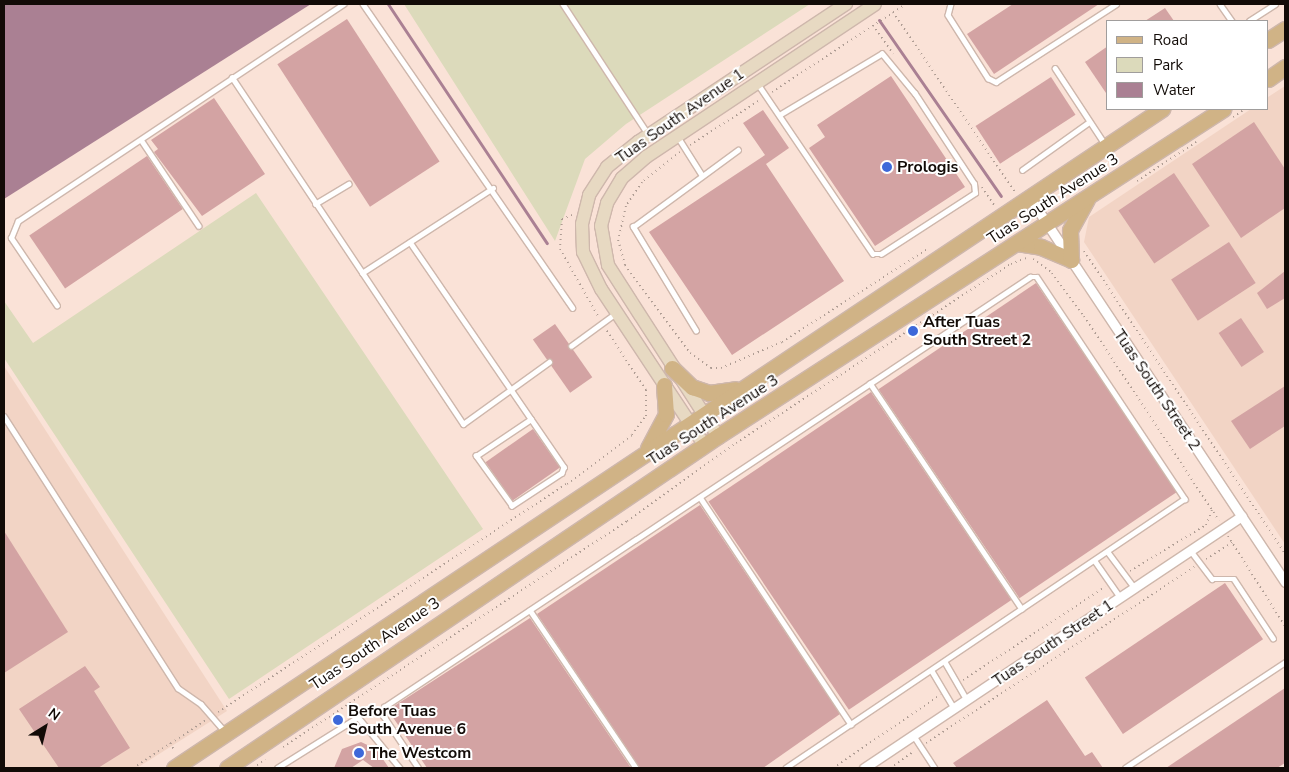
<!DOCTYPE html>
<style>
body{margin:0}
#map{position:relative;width:1289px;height:772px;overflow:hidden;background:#fae2d7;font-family:"Nunito Sans",sans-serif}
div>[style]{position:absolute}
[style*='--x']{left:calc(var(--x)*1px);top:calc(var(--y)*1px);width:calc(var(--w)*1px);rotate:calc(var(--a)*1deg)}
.built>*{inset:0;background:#f2d4c5}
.green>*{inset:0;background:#dcdabb}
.water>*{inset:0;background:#aa8093}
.stream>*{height:3px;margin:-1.5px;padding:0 1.5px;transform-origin:1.5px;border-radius:1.5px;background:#aa8093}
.building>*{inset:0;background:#d3a3a3;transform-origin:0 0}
.path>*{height:2px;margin-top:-1px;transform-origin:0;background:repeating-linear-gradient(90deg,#ae9c93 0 1px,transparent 0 5px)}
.roads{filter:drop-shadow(1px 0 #ceb7ac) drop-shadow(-1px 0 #ceb7ac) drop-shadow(0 1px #ceb7ac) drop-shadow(0 -1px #ceb7ac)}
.service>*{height:4.5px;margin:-2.25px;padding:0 2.25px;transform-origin:2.25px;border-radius:2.25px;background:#fff}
.minor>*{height:9px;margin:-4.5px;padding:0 4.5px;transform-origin:4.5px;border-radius:4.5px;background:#fff}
.secondary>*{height:12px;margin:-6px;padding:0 6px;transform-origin:6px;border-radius:6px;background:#e7d9c2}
.primary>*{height:15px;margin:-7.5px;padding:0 7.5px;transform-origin:7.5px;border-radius:7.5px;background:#d0b386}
.dots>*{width:14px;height:14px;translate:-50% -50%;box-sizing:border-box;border:2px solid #fff;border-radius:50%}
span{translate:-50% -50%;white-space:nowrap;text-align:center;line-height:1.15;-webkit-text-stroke:4px #fff;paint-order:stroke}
.street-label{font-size:16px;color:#120b07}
.poi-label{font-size:16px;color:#120b07;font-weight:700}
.left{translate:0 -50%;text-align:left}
.frame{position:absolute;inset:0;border:5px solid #120b07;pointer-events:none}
.legend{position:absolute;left:1106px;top:20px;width:162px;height:90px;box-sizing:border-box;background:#fff;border:1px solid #a09d9c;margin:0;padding:6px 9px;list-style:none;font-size:15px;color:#120b07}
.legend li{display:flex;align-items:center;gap:10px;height:25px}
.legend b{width:25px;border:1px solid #a09d9c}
.north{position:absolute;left:20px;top:702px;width:50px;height:50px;-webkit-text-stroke:4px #fff;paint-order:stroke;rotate:36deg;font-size:14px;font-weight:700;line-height:20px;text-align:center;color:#120b07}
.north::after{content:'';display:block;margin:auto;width:18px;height:22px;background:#120b07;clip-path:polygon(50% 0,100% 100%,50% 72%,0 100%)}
</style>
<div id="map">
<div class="built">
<i style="clip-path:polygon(1285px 86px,1285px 544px,1084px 242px,1089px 217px,1251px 109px,1268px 109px,1268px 97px)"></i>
<i style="clip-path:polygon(4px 366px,227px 711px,137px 768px,4px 768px)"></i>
</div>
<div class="green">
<i style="clip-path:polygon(404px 4px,810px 4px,626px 124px,585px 159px,555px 241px)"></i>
<i style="clip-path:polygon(256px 193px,483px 529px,229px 699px,4px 358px,4px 301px,33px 343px)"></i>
</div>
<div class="water">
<i style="clip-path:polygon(4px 4px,311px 4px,4px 199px)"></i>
</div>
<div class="stream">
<i style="--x:388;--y:4;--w:287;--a:56.4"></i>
<i style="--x:879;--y:20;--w:214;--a:55.3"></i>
</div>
<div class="building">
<i style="clip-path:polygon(1013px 4px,1099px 4px,994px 74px,967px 34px)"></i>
<i style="clip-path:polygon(1165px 8px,1174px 21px,1145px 21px)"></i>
<i style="left:347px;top:19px;width:170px;height:83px;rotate:57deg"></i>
<i style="clip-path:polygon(1108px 46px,1108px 96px,1085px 62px)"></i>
<i style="clip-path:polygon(891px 76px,965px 187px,875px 246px,809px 148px,825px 137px,817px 125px)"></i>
<i style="left:1051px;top:77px;width:45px;height:90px;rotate:57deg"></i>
<i style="clip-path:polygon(214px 98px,265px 174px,202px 216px,154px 152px,158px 149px,151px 140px)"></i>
<i style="clip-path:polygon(763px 110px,789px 148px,766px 164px,844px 281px,732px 355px,649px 232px,765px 155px,743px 123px)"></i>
<i style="clip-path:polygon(1254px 122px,1285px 169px,1285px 208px,1241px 238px,1192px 164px)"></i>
<i style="left:147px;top:156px;width:64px;height:142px;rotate:56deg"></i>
<i style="left:1174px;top:173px;width:64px;height:67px;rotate:56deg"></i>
<i style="left:1229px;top:242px;width:49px;height:69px;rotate:57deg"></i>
<i style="clip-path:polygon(1285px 271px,1285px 298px,1267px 309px,1257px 293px)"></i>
<i style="left:1036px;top:283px;width:252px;height:190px;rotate:56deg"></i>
<i style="left:1241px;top:318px;width:41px;height:27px;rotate:56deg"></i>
<i style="left:555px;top:324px;width:65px;height:27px;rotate:55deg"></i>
<i style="clip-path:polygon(1285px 386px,1285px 426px,1250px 449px,1231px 421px)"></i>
<i style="left:871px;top:392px;width:251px;height:196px;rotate:56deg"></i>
<i style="left:533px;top:429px;width:47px;height:58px;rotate:55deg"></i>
<i style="clip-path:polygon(700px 505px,840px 714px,763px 768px,640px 768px,537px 614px)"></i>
<i style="clip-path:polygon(4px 531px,68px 632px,4px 673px)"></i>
<i style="left:1225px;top:583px;width:68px;height:169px;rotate:56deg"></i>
<i style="clip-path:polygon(530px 618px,631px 768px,427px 768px,388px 710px)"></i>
<i style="clip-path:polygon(85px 666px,100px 687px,94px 691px,130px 748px,98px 768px,59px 768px,19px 709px)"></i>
<i style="clip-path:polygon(1285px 688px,1285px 763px,1277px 768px,1166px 768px)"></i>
<i style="clip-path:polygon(1047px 700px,1085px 756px,1092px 752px,1103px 768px,957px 768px,953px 763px)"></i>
<i style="clip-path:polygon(361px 742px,376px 749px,389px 768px,374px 768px,363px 760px,351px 768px,334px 768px,342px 749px)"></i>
</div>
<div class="path">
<i style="--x:893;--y:12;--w:217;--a:55.9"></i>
<i style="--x:873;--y:25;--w:35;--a:55"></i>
<i style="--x:772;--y:92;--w:160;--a:-33.3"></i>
<i style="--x:1233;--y:117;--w:14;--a:-34"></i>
<i style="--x:690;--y:145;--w:83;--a:-32.7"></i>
<i style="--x:680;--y:152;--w:48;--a:141.7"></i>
<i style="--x:642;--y:182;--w:29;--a:124"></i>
<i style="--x:626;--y:206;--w:35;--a:103"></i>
<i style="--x:618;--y:240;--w:26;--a:74"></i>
<i style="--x:625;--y:265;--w:109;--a:53.5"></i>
<i style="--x:690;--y:353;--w:26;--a:36"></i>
<i style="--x:711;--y:368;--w:10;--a:0"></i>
<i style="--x:721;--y:368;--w:66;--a:-23.1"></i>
<i style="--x:782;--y:342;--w:174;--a:-32.6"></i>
<i style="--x:1137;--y:181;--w:71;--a:-33.5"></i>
<i style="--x:982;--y:187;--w:23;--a:56"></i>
<i style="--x:572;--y:215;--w:11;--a:158"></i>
<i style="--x:562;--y:219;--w:30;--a:94"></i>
<i style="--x:560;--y:249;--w:79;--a:60.5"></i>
<i style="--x:1084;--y:251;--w:363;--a:56.4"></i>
<i style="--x:1033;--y:259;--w:24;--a:36"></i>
<i style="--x:1052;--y:273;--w:54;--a:53.3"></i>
<i style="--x:1084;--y:316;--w:245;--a:56.6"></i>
<i style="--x:1228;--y:536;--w:107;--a:57.7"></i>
<i style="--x:1206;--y:559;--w:31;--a:-32"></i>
<i style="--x:1130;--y:571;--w:89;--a:-31.2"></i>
<i style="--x:1206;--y:525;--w:16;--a:-68"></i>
<i style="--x:963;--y:680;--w:170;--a:-33.2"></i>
<i style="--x:218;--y:712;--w:417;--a:-33.2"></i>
<i style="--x:567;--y:484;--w:81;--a:-37"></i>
<i style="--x:632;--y:435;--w:24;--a:-54"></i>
<i style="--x:646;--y:416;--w:26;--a:-90"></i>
<i style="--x:646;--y:390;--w:74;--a:-123.5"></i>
<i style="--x:170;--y:743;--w:9;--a:58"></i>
<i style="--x:926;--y:743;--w:321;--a:-33.3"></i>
<i style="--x:283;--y:747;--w:412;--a:-33.3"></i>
<i style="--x:627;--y:521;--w:134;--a:-35.6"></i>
<i style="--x:736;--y:443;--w:328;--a:-33.1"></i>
<i style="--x:1011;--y:264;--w:16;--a:-22"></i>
<i style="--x:133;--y:768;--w:87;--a:-33.3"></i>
<i style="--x:253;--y:768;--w:15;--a:-37"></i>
<i style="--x:833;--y:768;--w:130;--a:-34.3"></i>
<i style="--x:890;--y:768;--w:29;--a:-35"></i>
</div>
<div class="roads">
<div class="service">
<i style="--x:363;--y:4;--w:369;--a:55.4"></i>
<i style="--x:563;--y:4;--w:155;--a:56.8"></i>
<i style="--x:951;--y:4;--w:11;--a:105"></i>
<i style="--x:948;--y:15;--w:75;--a:57.6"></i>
<i style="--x:988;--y:78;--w:9;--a:27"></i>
<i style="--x:996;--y:82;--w:143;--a:-33"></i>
<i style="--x:1220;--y:4;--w:21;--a:55"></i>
<i style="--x:1249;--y:21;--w:31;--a:-33"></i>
<i style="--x:1055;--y:68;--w:91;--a:56.7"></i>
<i style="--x:232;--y:77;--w:417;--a:56.3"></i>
<i style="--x:463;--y:424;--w:106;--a:-35.8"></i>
<i style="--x:758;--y:84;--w:205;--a:55.9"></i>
<i style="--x:873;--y:254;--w:8;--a:0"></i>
<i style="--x:881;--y:254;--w:112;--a:-33"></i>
<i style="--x:975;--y:193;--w:9;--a:-96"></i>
<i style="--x:974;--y:184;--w:108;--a:-123.2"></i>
<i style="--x:915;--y:94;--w:52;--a:-129.5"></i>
<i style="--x:882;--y:54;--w:119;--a:149.1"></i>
<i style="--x:678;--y:137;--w:45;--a:57.7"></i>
<i style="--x:142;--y:141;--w:102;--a:56.2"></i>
<i style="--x:1022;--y:170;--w:82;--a:-35.6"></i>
<i style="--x:315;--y:204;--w:39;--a:-31"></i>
<i style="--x:410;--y:242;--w:273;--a:55.6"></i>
<i style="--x:564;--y:467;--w:6;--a:108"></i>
<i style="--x:562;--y:473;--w:60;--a:146.6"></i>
<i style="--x:512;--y:506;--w:62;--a:-125.8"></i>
<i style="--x:476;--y:456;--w:66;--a:-33.9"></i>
<i style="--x:362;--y:273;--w:156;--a:-33"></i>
<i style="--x:57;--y:306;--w:82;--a:-124.1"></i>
<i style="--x:11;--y:238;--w:18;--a:-68"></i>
<i style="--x:18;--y:221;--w:391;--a:-33.7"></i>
<i style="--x:696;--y:331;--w:122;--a:-121.2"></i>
<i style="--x:633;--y:227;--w:130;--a:-36.3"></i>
<i style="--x:571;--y:346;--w:56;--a:-36.3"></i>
<i style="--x:870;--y:383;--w:272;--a:56.1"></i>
<i style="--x:4;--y:416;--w:323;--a:57.4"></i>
<i style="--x:178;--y:688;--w:28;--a:35"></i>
<i style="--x:201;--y:704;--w:35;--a:49"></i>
<i style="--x:700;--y:497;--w:273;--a:56.4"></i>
<i style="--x:1191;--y:551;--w:35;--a:53"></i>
<i style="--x:1212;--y:579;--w:22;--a:0"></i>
<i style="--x:1234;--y:579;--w:71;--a:56.5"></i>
<i style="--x:1108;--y:552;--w:44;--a:53.4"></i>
<i style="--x:1095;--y:561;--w:44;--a:55.2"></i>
<i style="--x:530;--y:610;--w:190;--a:56.1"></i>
<i style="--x:945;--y:662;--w:44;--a:59.9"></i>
<i style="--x:932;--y:671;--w:43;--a:59.3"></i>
<i style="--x:914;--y:736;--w:38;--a:57"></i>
<i style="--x:277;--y:768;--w:96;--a:-32.2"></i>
<i style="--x:358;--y:717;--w:66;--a:50.5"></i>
<i style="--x:418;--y:768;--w:63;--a:-123.9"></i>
<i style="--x:383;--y:716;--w:9;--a:-84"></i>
<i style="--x:384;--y:707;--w:776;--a:-33.65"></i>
<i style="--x:1030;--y:277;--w:7;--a:0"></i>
<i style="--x:1037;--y:277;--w:267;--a:56.3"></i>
<i style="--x:1185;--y:499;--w:481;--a:146"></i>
<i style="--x:1125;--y:768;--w:192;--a:-33.5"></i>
</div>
<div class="minor">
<i style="--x:1030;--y:198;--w:461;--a:56.4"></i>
<i style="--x:864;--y:768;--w:454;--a:-33.7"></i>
</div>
<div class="secondary">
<i style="--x:718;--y:436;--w:203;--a:-122.8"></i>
<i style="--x:608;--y:265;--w:40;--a:-100"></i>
<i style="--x:601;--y:226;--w:24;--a:-75"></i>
<i style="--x:607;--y:203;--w:29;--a:-59"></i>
<i style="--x:622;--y:178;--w:32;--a:-41"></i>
<i style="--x:646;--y:157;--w:275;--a:-33.7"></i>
<i style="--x:705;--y:446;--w:188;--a:-123.5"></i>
<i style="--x:601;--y:289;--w:41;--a:-115.9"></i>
<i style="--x:583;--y:252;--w:28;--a:-92"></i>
<i style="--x:582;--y:224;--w:30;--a:-76"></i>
<i style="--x:589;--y:195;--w:33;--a:-57"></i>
<i style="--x:607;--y:167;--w:40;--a:-39"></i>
<i style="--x:638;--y:142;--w:250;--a:-33.6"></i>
</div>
<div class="primary">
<i style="--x:1268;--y:40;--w:20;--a:-33"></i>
<i style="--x:1268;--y:79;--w:21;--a:-35"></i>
<i style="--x:1017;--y:243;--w:24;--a:9"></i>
<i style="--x:1041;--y:247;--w:33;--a:23"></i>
<i style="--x:1071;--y:260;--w:30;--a:-92"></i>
<i style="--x:1070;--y:230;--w:35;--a:-61"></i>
<i style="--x:672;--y:368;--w:28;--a:44"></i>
<i style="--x:692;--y:387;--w:18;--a:19"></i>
<i style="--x:709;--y:393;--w:27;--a:-8"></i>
<i style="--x:648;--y:448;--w:38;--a:-62"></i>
<i style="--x:666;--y:414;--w:29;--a:-94"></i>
<i style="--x:174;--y:768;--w:1188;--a:-33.7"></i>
<i style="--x:227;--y:768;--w:593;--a:-34.07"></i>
<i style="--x:718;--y:436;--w:602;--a:-32.92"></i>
</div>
</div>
<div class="dots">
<i style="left:887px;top:167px;background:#3d68d9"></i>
<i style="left:913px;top:331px;background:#3d68d9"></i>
<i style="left:338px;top:720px;background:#3d68d9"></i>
<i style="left:359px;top:753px;background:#3d68d9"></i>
</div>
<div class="street-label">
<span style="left:680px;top:116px;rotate:-35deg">Tuas South Avenue 1</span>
<span style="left:1053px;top:199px;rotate:-33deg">Tuas South Avenue 3</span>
<span style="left:1157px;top:390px;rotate:56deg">Tuas South Street 2</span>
<span style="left:713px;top:420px;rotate:-33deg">Tuas South Avenue 3</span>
<span style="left:1053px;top:643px;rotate:-34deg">Tuas South Street 1</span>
<span style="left:375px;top:644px;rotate:-34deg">Tuas South Avenue 3</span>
</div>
<div class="poi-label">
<span class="left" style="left:897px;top:167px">Prologis</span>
<span class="left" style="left:923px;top:331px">After Tuas<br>South Street 2</span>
<span class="left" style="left:348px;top:720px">Before Tuas<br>South Avenue 6</span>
<span class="left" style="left:369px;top:753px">The Westcom</span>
</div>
<div class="frame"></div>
<ul class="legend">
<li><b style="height:6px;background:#d0b386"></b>Road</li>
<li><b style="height:14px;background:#dcdabb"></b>Park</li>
<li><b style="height:14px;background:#aa8093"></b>Water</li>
</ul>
<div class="north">N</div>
</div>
